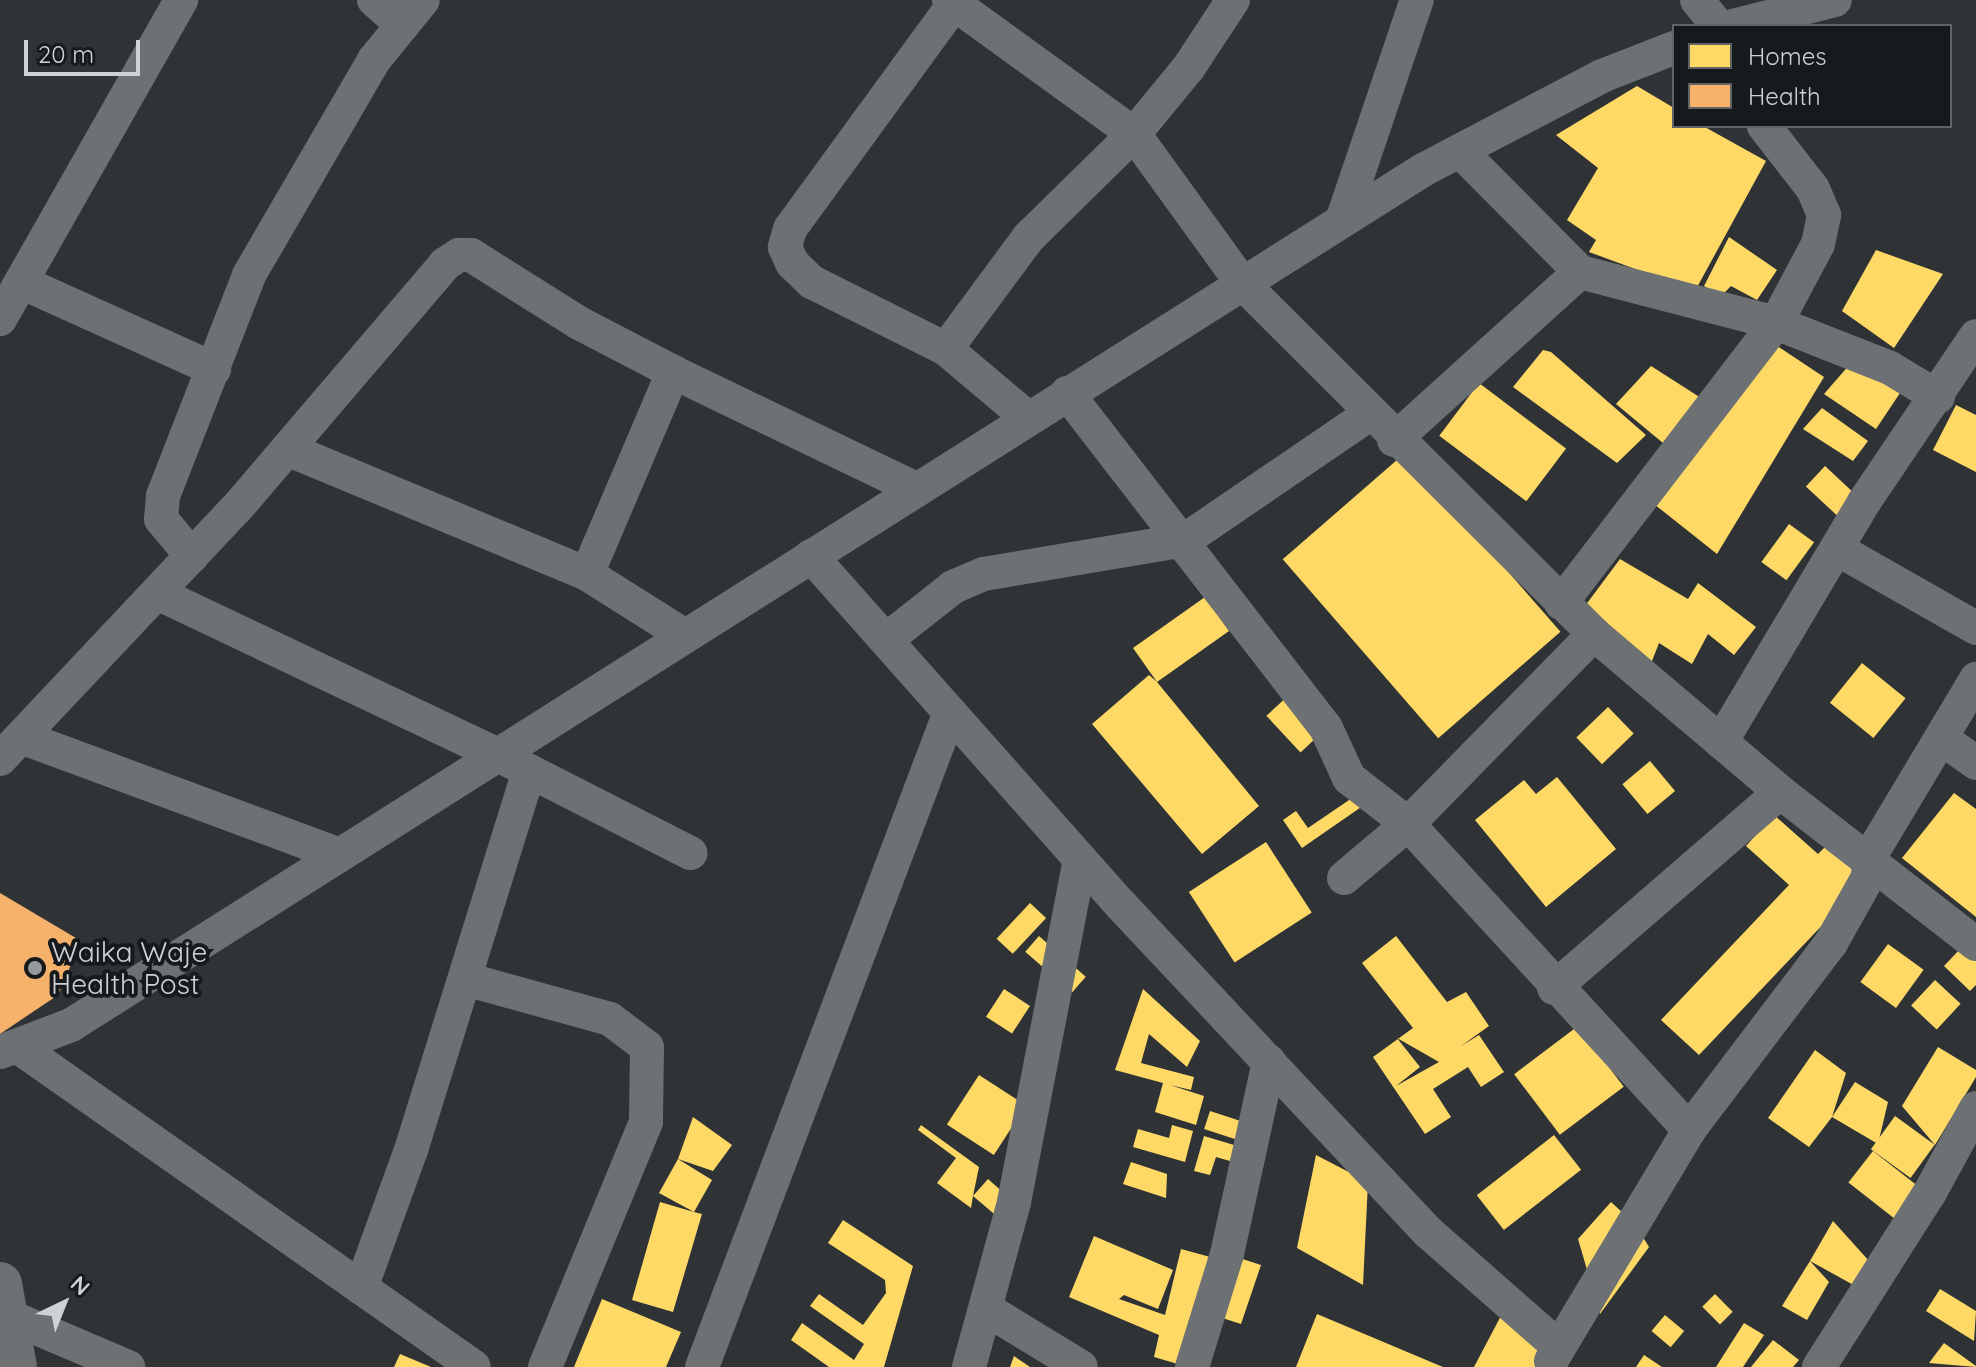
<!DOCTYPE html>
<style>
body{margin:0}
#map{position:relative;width:1976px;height:1367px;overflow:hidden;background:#303336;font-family:Quicksand,sans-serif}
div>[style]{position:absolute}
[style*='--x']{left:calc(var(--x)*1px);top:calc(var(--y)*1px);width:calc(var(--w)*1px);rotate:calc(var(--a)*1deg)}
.homes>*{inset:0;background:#ffd966;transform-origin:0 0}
.health>*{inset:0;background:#f6b26b}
.street>*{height:34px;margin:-17px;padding:0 17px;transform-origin:17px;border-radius:17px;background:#6e7174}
.secondary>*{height:44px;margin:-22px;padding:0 22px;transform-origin:22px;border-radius:22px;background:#6e7174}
.dots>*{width:22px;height:22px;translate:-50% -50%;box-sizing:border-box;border:4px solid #171a1d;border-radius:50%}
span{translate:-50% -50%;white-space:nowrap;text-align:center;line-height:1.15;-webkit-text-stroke:8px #171a1d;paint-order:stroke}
.poi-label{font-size:28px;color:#cdd2d6}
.left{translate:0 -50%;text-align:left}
.legend{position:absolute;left:1672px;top:24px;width:280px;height:104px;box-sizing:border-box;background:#171a1d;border:2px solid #606467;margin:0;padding:10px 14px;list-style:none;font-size:24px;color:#cdd2d6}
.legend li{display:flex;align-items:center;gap:16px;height:40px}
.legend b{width:40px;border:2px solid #606467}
.north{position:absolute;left:24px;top:1263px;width:80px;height:80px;-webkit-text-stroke:6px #171a1d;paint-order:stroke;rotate:43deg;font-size:22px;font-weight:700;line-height:32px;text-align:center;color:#cdd2d6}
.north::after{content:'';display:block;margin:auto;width:28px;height:36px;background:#cdd2d6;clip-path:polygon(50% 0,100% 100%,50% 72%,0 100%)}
.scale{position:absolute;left:24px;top:40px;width:116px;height:36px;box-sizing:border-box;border:4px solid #cdd2d6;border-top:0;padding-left:10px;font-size:24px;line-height:28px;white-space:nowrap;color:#cdd2d6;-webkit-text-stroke:6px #171a1d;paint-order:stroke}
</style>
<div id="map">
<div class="homes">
<i style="clip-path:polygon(1637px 86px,1674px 108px,1674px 126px,1703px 126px,1766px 161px,1695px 291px,1589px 252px,1596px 240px,1567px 220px,1598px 168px,1556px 135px)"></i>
<i style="clip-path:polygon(1729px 237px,1777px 270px,1757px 300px,1731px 286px,1721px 296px,1704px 286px)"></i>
<i style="clip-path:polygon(1876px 250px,1943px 274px,1894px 348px,1842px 311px)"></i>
<i style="clip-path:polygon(1771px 342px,1824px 377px,1717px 554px,1654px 504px)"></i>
<i style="clip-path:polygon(1543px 350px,1551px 352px,1646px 435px,1617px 463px,1513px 387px)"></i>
<i style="clip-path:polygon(1851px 363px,1900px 393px,1876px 429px,1824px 394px)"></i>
<i style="clip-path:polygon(1651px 366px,1701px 398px,1663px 443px,1616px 404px)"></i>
<i style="left:1479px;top:383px;width:109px;height:66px;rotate:37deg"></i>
<i style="clip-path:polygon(1956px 405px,1976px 415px,1976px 472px,1933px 450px)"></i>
<i style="clip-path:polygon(1822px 408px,1868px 441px,1853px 461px,1803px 429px)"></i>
<i style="left:1405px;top:453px;width:237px;height:162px;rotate:49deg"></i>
<i style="left:1825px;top:466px;width:53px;height:28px;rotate:43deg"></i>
<i style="left:1789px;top:524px;width:31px;height:47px;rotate:36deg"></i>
<i style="clip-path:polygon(1620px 559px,1688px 599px,1698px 583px,1756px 627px,1734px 655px,1708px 634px,1692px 664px,1659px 643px,1650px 666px,1582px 610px)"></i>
<i style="clip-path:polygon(1205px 597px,1229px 631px,1157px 682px,1259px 806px,1202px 854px,1092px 724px,1149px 675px,1157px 682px,1133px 648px)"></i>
<i style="left:1862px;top:663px;width:56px;height:51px;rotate:39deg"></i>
<i style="left:1292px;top:692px;width:50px;height:35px;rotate:47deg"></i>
<i style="left:1608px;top:707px;width:37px;height:44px;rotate:46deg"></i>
<i style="left:1650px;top:761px;width:39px;height:36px;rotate:50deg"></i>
<i style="clip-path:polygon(1557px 777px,1616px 849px,1546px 907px,1475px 820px,1524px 780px,1536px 794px)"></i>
<i style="clip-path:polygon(1954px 793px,1976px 809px,1976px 917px,1902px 858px)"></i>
<i style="clip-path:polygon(1355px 796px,1367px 803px,1302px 848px,1283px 820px,1296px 811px,1308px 828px)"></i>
<i style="clip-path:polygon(1774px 815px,1818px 854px,1831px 841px,1868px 877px,1699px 1055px,1661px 1020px,1789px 885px,1746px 846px)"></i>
<i style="left:1266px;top:842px;width:84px;height:92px;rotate:57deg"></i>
<i style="left:1030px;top:903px;width:22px;height:49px;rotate:43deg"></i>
<i style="left:1039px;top:936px;width:62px;height:21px;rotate:41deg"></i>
<i style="clip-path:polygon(evenodd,1396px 936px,1447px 1002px,1466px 992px,1489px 1026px,1461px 1046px,1479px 1035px,1504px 1072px,1481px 1087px,1468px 1067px,1433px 1089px,1451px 1117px,1425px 1134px,1373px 1057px,1413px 1028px,1362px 963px,1396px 936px,1397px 1038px,1439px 1062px,1396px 1086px,1420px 1067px,1397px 1038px)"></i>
<i style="left:1888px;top:944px;width:44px;height:47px;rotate:36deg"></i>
<i style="clip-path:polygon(1962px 947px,1976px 961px,1976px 985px,1970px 991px,1944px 966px)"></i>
<i style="left:1935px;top:980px;width:35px;height:35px;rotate:43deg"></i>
<i style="left:1004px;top:989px;width:31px;height:33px;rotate:33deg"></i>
<i style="clip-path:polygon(1143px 989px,1200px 1041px,1187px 1067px,1149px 1034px,1141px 1063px,1194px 1077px,1191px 1090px,1170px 1085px,1204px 1096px,1196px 1125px,1155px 1112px,1163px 1083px,1115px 1070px)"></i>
<i style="left:1578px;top:1026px;width:76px;height:80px;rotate:53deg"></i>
<i style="clip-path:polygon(1938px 1047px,1976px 1070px,1976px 1077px,1935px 1145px,1902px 1106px)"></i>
<i style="clip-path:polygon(1815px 1050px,1846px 1073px,1832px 1117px,1855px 1082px,1888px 1102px,1878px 1144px,1832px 1117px,1809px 1147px,1768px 1118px)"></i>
<i style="left:979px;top:1075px;width:56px;height:59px;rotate:33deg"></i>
<i style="left:1210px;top:1111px;width:33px;height:19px;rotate:18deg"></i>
<i style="left:1895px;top:1116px;width:49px;height:41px;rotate:36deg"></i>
<i style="clip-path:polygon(693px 1117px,732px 1145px,713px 1171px,678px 1159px,712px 1180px,694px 1212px,702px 1214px,673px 1312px,632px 1300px,660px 1202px,694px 1212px,659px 1193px,678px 1159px)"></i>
<i style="clip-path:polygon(921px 1125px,979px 1167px,973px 1196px,988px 1179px,1014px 1202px,1000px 1219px,973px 1196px,971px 1208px,937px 1183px,956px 1158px,918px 1130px)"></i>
<i style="clip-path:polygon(1172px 1125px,1193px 1131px,1185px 1162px,1133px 1147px,1138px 1129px,1169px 1138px)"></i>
<i style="left:1554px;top:1135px;width:44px;height:98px;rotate:52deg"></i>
<i style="clip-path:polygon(1204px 1136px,1234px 1145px,1230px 1161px,1216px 1157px,1210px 1175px,1194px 1171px)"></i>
<i style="left:1873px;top:1151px;width:71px;height:40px;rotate:38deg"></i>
<i style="clip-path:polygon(1316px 1155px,1368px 1182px,1363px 1285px,1297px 1248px)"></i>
<i style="clip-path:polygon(1131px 1162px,1167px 1174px,1166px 1198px,1123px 1184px)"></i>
<i style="clip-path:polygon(1611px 1202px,1635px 1224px,1649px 1247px,1600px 1314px,1578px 1239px)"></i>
<i style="clip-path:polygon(843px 1220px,913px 1266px,884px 1367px,829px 1367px,791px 1340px,802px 1323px,854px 1360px,864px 1344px,810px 1306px,819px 1294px,863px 1325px,886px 1293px,885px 1280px,828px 1243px)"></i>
<i style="clip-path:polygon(1833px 1221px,1879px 1272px,1868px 1293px,1810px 1261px)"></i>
<i style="clip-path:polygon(1094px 1236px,1173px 1270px,1158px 1309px,1124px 1295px,1119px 1299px,1165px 1315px,1181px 1249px,1225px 1261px,1227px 1254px,1261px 1265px,1241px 1324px,1207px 1313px,1188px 1367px,1154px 1357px,1159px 1335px,1069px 1297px)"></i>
<i style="clip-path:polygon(1810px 1261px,1829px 1282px,1807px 1320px,1782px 1306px)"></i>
<i style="clip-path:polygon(1940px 1289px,1976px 1311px,1974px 1341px,1926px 1311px)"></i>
<i style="left:1715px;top:1294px;width:25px;height:18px;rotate:45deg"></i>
<i style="clip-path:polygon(602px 1299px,681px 1332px,666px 1367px,574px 1367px)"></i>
<i style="clip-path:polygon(1503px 1312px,1558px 1341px,1545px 1367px,1474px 1367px)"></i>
<i style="clip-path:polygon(1317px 1314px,1431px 1362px,1443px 1367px,1296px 1367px)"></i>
<i style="left:1665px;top:1315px;width:25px;height:21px;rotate:40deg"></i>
<i style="clip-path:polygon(1744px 1323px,1764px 1335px,1743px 1367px,1716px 1367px)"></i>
<i style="clip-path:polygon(1773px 1340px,1799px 1360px,1793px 1367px,1751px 1367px)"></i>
<i style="clip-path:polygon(1944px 1343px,1976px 1366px,1976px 1367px,1929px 1363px)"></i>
<i style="clip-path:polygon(400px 1354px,431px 1367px,394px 1367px)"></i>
<i style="clip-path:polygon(1644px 1355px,1662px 1367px,1636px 1367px)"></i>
<i style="clip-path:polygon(1014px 1356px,1030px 1367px,1010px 1367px)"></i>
</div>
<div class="health">
<i style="clip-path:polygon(0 893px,81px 941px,58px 995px,0 1034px)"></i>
</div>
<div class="street">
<i style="--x:374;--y:0;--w:38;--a:41"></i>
<i style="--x:949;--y:0;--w:228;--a:35.9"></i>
<i style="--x:1134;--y:134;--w:183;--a:54.1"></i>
<i style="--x:1241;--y:282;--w:499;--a:44.9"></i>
<i style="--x:1594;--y:634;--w:244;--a:40.3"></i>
<i style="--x:1780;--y:792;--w:248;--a:37.8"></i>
<i style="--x:1697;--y:0;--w:33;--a:51"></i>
<i style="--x:954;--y:4;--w:278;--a:126.1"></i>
<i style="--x:790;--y:229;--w:19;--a:106"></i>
<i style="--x:785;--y:247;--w:17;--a:66"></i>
<i style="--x:792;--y:263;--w:28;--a:44"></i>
<i style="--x:812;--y:282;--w:150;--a:26.6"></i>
<i style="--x:946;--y:349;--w:107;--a:40.1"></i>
<i style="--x:1733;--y:26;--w:105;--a:-14.3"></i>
<i style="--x:1460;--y:151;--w:170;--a:45.2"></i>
<i style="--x:1580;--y:272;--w:203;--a:14.6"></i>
<i style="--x:1776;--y:323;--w:123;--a:21.5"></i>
<i style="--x:1890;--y:368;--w:56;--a:31.1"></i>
<i style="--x:1343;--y:218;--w:230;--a:-71.3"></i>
<i style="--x:21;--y:282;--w:212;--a:24.3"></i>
<i style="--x:0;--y:319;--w:367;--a:-60.4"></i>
<i style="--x:946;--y:349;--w:138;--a:-53.5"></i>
<i style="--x:1028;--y:238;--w:148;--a:-44.5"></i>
<i style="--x:1134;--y:134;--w:87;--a:-50.6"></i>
<i style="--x:1189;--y:67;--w:80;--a:-56.7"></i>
<i style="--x:1067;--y:393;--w:423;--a:52.3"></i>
<i style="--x:1326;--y:728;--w:55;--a:65.3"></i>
<i style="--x:1349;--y:778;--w:75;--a:37.9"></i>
<i style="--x:1408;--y:824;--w:415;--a:47.4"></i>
<i style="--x:1394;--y:440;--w:251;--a:-42.1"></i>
<i style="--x:287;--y:449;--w:325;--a:22.6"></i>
<i style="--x:587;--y:574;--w:116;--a:32.3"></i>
<i style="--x:1837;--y:549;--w:160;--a:29.6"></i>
<i style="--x:192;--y:556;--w:48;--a:-130"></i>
<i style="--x:161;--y:519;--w:23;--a:-85"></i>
<i style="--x:163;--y:496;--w:237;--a:-68.7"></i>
<i style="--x:249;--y:275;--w:249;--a:-59.8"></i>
<i style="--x:374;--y:60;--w:77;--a:-50.8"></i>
<i style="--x:811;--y:556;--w:465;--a:48.4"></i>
<i style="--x:1120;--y:904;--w:450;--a:46.8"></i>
<i style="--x:1428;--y:1232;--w:174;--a:41.3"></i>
<i style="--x:587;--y:574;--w:220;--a:-66.9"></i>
<i style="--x:157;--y:593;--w:378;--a:25.4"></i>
<i style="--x:498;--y:755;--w:216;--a:27"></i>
<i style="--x:1561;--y:603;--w:353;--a:-52.5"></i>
<i style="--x:1776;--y:323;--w:89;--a:-62"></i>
<i style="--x:1818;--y:244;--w:30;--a:-78"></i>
<i style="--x:1824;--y:215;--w:28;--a:-113"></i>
<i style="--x:1813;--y:189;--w:80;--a:-127.9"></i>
<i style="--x:886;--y:640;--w:85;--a:-38.3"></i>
<i style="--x:953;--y:587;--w:34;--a:-23"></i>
<i style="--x:984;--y:574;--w:204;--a:-9.6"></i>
<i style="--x:1185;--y:540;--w:224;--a:-34.3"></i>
<i style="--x:21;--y:737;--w:340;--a:20.3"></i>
<i style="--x:1941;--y:738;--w:43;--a:35.5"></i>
<i style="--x:1721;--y:742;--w:279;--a:-59.2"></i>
<i style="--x:1864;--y:502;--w:200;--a:-56"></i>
<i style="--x:0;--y:759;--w:344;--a:-46.7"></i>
<i style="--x:236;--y:509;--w:322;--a:-49.5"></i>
<i style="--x:445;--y:264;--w:17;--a:-33"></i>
<i style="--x:459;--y:255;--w:12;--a:0"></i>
<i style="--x:471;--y:255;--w:128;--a:32.2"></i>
<i style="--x:579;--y:323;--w:106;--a:27.5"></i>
<i style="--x:673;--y:372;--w:270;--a:25.7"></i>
<i style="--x:1344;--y:878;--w:84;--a:-40.2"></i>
<i style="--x:1408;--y:824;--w:266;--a:-45.6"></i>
<i style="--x:465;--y:979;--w:150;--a:15.4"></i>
<i style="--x:610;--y:1019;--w:46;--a:37.1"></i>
<i style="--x:647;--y:1047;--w:75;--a:90.8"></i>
<i style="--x:646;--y:1122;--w:265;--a:112.4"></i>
<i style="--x:1554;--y:988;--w:299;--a:-40.9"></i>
<i style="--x:17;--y:1046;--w:558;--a:35.08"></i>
<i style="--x:0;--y:1052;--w:76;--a:-20.8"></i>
<i style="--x:71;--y:1025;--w:1600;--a:-32.31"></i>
<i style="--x:1423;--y:170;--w:202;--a:-27.7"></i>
<i style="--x:1602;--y:76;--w:77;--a:-21.3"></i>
<i style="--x:361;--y:1288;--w:147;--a:-70.1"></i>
<i style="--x:411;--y:1150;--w:397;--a:-72.7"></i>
<i style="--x:986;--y:1309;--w:111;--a:31.4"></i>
<i style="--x:6;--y:1315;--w:133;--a:23.1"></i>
<i style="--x:1551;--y:1361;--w:269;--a:-59.1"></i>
<i style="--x:1689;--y:1130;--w:235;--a:-52.8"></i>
<i style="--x:1831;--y:943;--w:76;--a:-60.7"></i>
<i style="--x:1868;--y:877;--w:19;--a:-87"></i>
<i style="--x:1869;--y:858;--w:209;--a:-59.1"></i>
<i style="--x:702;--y:1367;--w:700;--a:-69.26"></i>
<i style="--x:969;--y:1367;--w:171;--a:-74.7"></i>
<i style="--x:1014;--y:1202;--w:349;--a:-79.1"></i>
<i style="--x:1192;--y:1367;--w:118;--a:-72.8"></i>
<i style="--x:1227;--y:1254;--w:197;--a:-77.7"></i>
<i style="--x:1819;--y:1367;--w:205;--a:-57.6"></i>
<i style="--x:1929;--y:1194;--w:98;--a:-61.3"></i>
</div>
<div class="secondary">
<i style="--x:0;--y:1284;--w:84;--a:79.8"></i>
</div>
<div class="dots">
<i style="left:35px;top:968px;background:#969a9e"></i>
</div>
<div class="poi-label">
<span class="left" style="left:51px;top:968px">Waika Waje<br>Health Post</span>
</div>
<ul class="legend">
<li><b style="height:22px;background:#ffd966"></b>Homes</li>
<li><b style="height:22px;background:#f6b26b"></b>Health</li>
</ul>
<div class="north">N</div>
<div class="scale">20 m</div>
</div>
